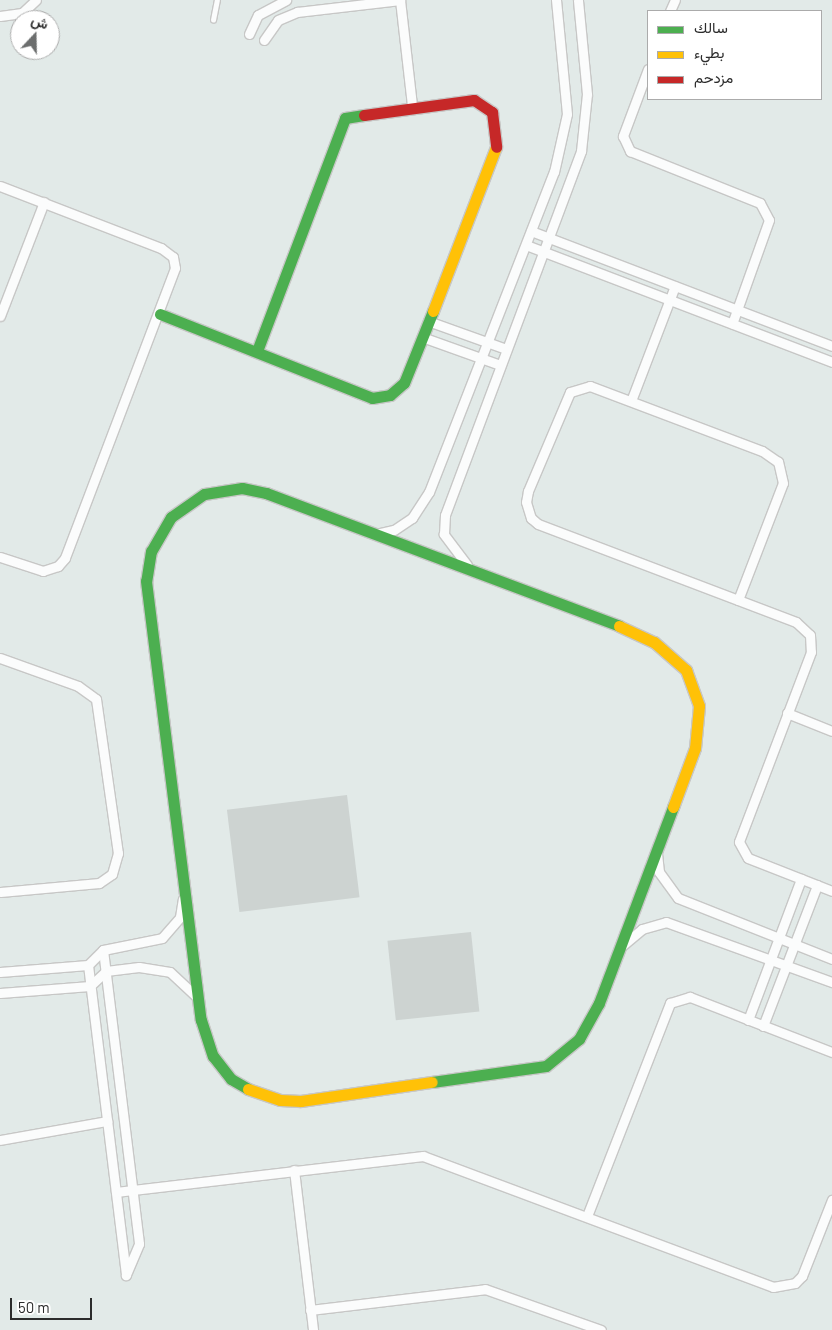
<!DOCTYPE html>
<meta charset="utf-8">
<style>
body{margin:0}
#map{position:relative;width:832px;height:1330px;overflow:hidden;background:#e2eae8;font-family:Barlow,Vazirmatn,sans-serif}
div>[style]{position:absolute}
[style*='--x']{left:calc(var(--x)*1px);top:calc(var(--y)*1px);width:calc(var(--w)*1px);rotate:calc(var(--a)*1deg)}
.building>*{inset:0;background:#cdd3d1;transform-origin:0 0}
.roads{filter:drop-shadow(1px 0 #c7c7c6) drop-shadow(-1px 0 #c7c7c6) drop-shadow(0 1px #c7c7c6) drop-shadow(0 -1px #c7c7c6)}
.lane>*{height:4.5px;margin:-2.25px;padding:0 2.25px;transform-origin:2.25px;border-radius:2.25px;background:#fbfcfc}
.street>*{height:9px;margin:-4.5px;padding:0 4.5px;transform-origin:4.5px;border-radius:4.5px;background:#fbfcfc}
.fast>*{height:11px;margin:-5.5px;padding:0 5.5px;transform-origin:5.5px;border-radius:5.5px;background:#4caf50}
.slow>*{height:11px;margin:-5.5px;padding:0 5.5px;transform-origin:5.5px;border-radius:5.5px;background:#ffc107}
.jam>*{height:11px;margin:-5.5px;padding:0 5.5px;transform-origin:5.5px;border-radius:5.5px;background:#c62828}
span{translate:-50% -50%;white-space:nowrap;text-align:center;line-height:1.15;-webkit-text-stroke:4.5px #fff;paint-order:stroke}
.legend{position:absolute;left:647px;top:10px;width:175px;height:90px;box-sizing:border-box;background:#fff;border:1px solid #ababab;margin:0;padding:6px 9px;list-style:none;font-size:15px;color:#2c2c2c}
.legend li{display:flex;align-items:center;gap:10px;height:25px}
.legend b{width:25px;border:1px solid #ababab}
.north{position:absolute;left:10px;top:10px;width:50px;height:50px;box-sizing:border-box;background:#fff;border:1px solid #ababab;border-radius:50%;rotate:21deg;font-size:14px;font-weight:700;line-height:20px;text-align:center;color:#2c2c2c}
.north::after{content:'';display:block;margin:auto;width:18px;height:22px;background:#6c6e6e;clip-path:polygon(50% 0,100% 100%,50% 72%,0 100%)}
.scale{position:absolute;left:10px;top:1298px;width:82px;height:22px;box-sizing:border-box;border:2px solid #2c2c2c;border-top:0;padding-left:6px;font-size:15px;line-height:18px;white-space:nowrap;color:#2c2c2c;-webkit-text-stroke:4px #fff;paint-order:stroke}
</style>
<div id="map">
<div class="building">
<i style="left:347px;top:795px;width:103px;height:121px;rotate:83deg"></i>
<i style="left:471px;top:932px;width:80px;height:84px;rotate:84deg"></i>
</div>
<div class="roads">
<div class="lane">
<i style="--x:213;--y:20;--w:20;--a:-79"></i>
</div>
<div class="street">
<i style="--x:400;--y:0;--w:107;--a:83.5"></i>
<i style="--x:670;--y:11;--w:12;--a:-66"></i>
<i style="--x:0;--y:16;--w:22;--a:-8"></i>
<i style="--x:22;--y:13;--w:19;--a:-43"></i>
<i style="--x:249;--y:34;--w:21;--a:-65"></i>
<i style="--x:258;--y:15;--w:32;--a:-28"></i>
<i style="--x:264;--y:40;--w:24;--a:-55"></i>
<i style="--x:278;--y:20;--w:21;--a:-23"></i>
<i style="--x:297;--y:12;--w:104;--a:-6.6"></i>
<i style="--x:648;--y:69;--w:72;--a:110.5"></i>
<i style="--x:623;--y:136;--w:17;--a:65"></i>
<i style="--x:630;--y:151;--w:140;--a:21.8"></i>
<i style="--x:760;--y:203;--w:19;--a:62"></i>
<i style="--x:769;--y:220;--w:110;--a:109.6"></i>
<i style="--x:0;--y:186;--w:173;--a:21.1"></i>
<i style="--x:161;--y:248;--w:15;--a:37"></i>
<i style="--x:173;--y:257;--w:11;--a:80"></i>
<i style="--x:175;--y:268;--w:310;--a:110.8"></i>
<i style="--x:65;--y:558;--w:11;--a:131"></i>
<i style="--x:58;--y:566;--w:16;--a:162"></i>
<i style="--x:43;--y:571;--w:45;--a:-162"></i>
<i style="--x:531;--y:231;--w:322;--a:20.9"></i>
<i style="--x:526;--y:245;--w:328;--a:20.9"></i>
<i style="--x:0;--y:316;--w:122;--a:-68.9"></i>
<i style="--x:428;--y:321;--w:83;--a:19.7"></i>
<i style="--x:422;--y:337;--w:83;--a:19.7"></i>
<i style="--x:631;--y:401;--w:123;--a:-69.1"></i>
<i style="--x:376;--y:534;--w:18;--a:-13"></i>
<i style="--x:394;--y:530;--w:22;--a:-34"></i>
<i style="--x:412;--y:518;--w:31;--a:-57"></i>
<i style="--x:429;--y:492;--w:344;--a:-68.7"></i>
<i style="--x:554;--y:172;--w:59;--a:-77.4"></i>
<i style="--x:567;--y:114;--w:115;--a:-95.5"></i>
<i style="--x:467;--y:565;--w:39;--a:-127"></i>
<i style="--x:444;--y:534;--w:19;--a:-87"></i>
<i style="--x:445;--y:515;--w:389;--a:-69.5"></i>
<i style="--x:581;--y:151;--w:57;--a:-84"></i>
<i style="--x:587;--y:94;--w:94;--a:-95.5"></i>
<i style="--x:738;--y:600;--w:125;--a:-69"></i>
<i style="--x:783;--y:483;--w:22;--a:-103"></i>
<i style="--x:778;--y:462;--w:19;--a:-145"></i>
<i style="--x:762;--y:451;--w:184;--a:-159.3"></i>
<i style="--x:590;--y:386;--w:21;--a:163"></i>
<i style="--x:570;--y:392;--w:108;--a:113"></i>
<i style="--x:528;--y:491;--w:11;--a:100"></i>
<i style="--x:526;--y:502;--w:17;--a:73"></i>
<i style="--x:531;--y:518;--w:9;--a:41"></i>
<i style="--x:538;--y:524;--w:276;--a:20.8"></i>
<i style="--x:796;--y:622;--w:19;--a:43"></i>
<i style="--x:810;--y:635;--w:17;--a:87"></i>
<i style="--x:811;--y:652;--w:203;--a:110.8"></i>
<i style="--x:739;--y:842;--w:18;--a:61"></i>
<i style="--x:748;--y:858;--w:90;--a:21.4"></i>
<i style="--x:0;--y:658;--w:83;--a:19.7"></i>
<i style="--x:78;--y:686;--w:22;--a:36"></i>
<i style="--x:96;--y:699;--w:156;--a:81.9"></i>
<i style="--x:118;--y:853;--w:22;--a:106"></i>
<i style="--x:112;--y:874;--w:16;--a:145"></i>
<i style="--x:99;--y:883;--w:99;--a:174.8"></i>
<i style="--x:787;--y:713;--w:48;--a:21.8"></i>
<i style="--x:657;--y:853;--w:19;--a:84"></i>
<i style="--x:659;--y:872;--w:32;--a:54"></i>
<i style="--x:678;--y:898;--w:166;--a:21.6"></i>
<i style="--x:623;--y:945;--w:25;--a:-40"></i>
<i style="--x:642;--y:929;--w:25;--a:-16"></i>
<i style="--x:666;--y:922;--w:177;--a:19.9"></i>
<i style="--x:103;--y:950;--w:296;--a:83"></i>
<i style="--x:139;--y:1244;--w:34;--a:113"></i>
<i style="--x:88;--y:965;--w:312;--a:83"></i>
<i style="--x:0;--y:972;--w:88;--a:-4.5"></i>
<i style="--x:88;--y:965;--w:21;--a:-45"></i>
<i style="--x:103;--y:950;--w:60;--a:-11.5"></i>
<i style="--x:162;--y:938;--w:28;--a:-49"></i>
<i style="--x:180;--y:917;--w:18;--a:-81"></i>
<i style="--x:0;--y:993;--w:90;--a:-4.4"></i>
<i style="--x:90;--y:986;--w:22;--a:-43"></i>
<i style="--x:106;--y:971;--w:33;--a:-7"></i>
<i style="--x:139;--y:967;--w:31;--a:9"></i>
<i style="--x:170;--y:972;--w:37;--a:43"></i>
<i style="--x:748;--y:1020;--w:151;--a:-69.4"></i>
<i style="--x:763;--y:1026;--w:151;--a:-69"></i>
<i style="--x:0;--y:1140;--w:109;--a:-10.1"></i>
<i style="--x:294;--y:1170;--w:161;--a:83.2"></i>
<i style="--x:116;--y:1192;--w:309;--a:-6.7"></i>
<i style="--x:423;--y:1156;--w:374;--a:20.5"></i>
<i style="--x:773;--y:1287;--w:22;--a:-10"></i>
<i style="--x:795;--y:1283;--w:10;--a:-45"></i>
<i style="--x:802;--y:1276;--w:82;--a:-68.5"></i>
<i style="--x:587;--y:1216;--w:229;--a:-68.7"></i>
<i style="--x:670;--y:1003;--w:21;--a:-17"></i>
<i style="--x:690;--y:997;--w:152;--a:21.2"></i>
<i style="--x:310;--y:1310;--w:176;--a:-6.8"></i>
<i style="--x:485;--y:1289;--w:123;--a:19.5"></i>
</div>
<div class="fast">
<i style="--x:160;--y:314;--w:228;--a:21.6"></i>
<i style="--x:372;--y:398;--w:18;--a:-9"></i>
<i style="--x:390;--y:395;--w:18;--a:-41"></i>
<i style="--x:404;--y:383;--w:78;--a:-68.1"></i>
<i style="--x:257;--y:351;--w:249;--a:-69.3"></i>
<i style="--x:345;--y:118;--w:19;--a:-9"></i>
<i style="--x:242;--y:488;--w:25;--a:12"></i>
<i style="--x:266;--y:493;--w:377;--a:20.6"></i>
<i style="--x:242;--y:488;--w:38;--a:171"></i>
<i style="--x:204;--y:494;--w:40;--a:145.1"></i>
<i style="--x:171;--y:517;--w:39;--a:120"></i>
<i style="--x:151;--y:551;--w:30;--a:99"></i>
<i style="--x:146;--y:581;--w:442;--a:82.9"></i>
<i style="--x:201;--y:1020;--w:38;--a:72"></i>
<i style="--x:213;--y:1056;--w:29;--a:52"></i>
<i style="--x:231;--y:1079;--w:20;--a:30"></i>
<i style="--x:432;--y:1082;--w:115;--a:-8"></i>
<i style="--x:546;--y:1066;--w:43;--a:-39.3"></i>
<i style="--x:579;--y:1039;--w:41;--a:-60.9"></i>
<i style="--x:599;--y:1003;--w:210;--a:-69.3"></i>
</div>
<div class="slow">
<i style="--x:433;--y:311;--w:176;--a:-69"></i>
<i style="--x:619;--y:626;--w:38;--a:25"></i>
<i style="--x:654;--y:642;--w:43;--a:41.2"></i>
<i style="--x:686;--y:670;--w:38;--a:70"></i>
<i style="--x:699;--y:706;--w:42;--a:95.4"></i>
<i style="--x:695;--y:748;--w:63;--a:110.4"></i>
<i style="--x:248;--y:1089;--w:34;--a:19"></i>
<i style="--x:280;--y:1100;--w:21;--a:3"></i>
<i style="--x:301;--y:1101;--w:132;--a:-8.3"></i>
</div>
<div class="jam">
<i style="--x:364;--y:115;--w:111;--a:-7.8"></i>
<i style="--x:474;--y:100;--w:22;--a:34"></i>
<i style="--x:492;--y:112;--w:35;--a:83"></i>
</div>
</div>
<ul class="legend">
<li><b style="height:6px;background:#4caf50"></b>سالك</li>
<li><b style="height:6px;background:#ffc107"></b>بطيء</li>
<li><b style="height:6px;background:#c62828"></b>مزدحم</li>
</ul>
<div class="north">ش</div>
<div class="scale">50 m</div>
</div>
